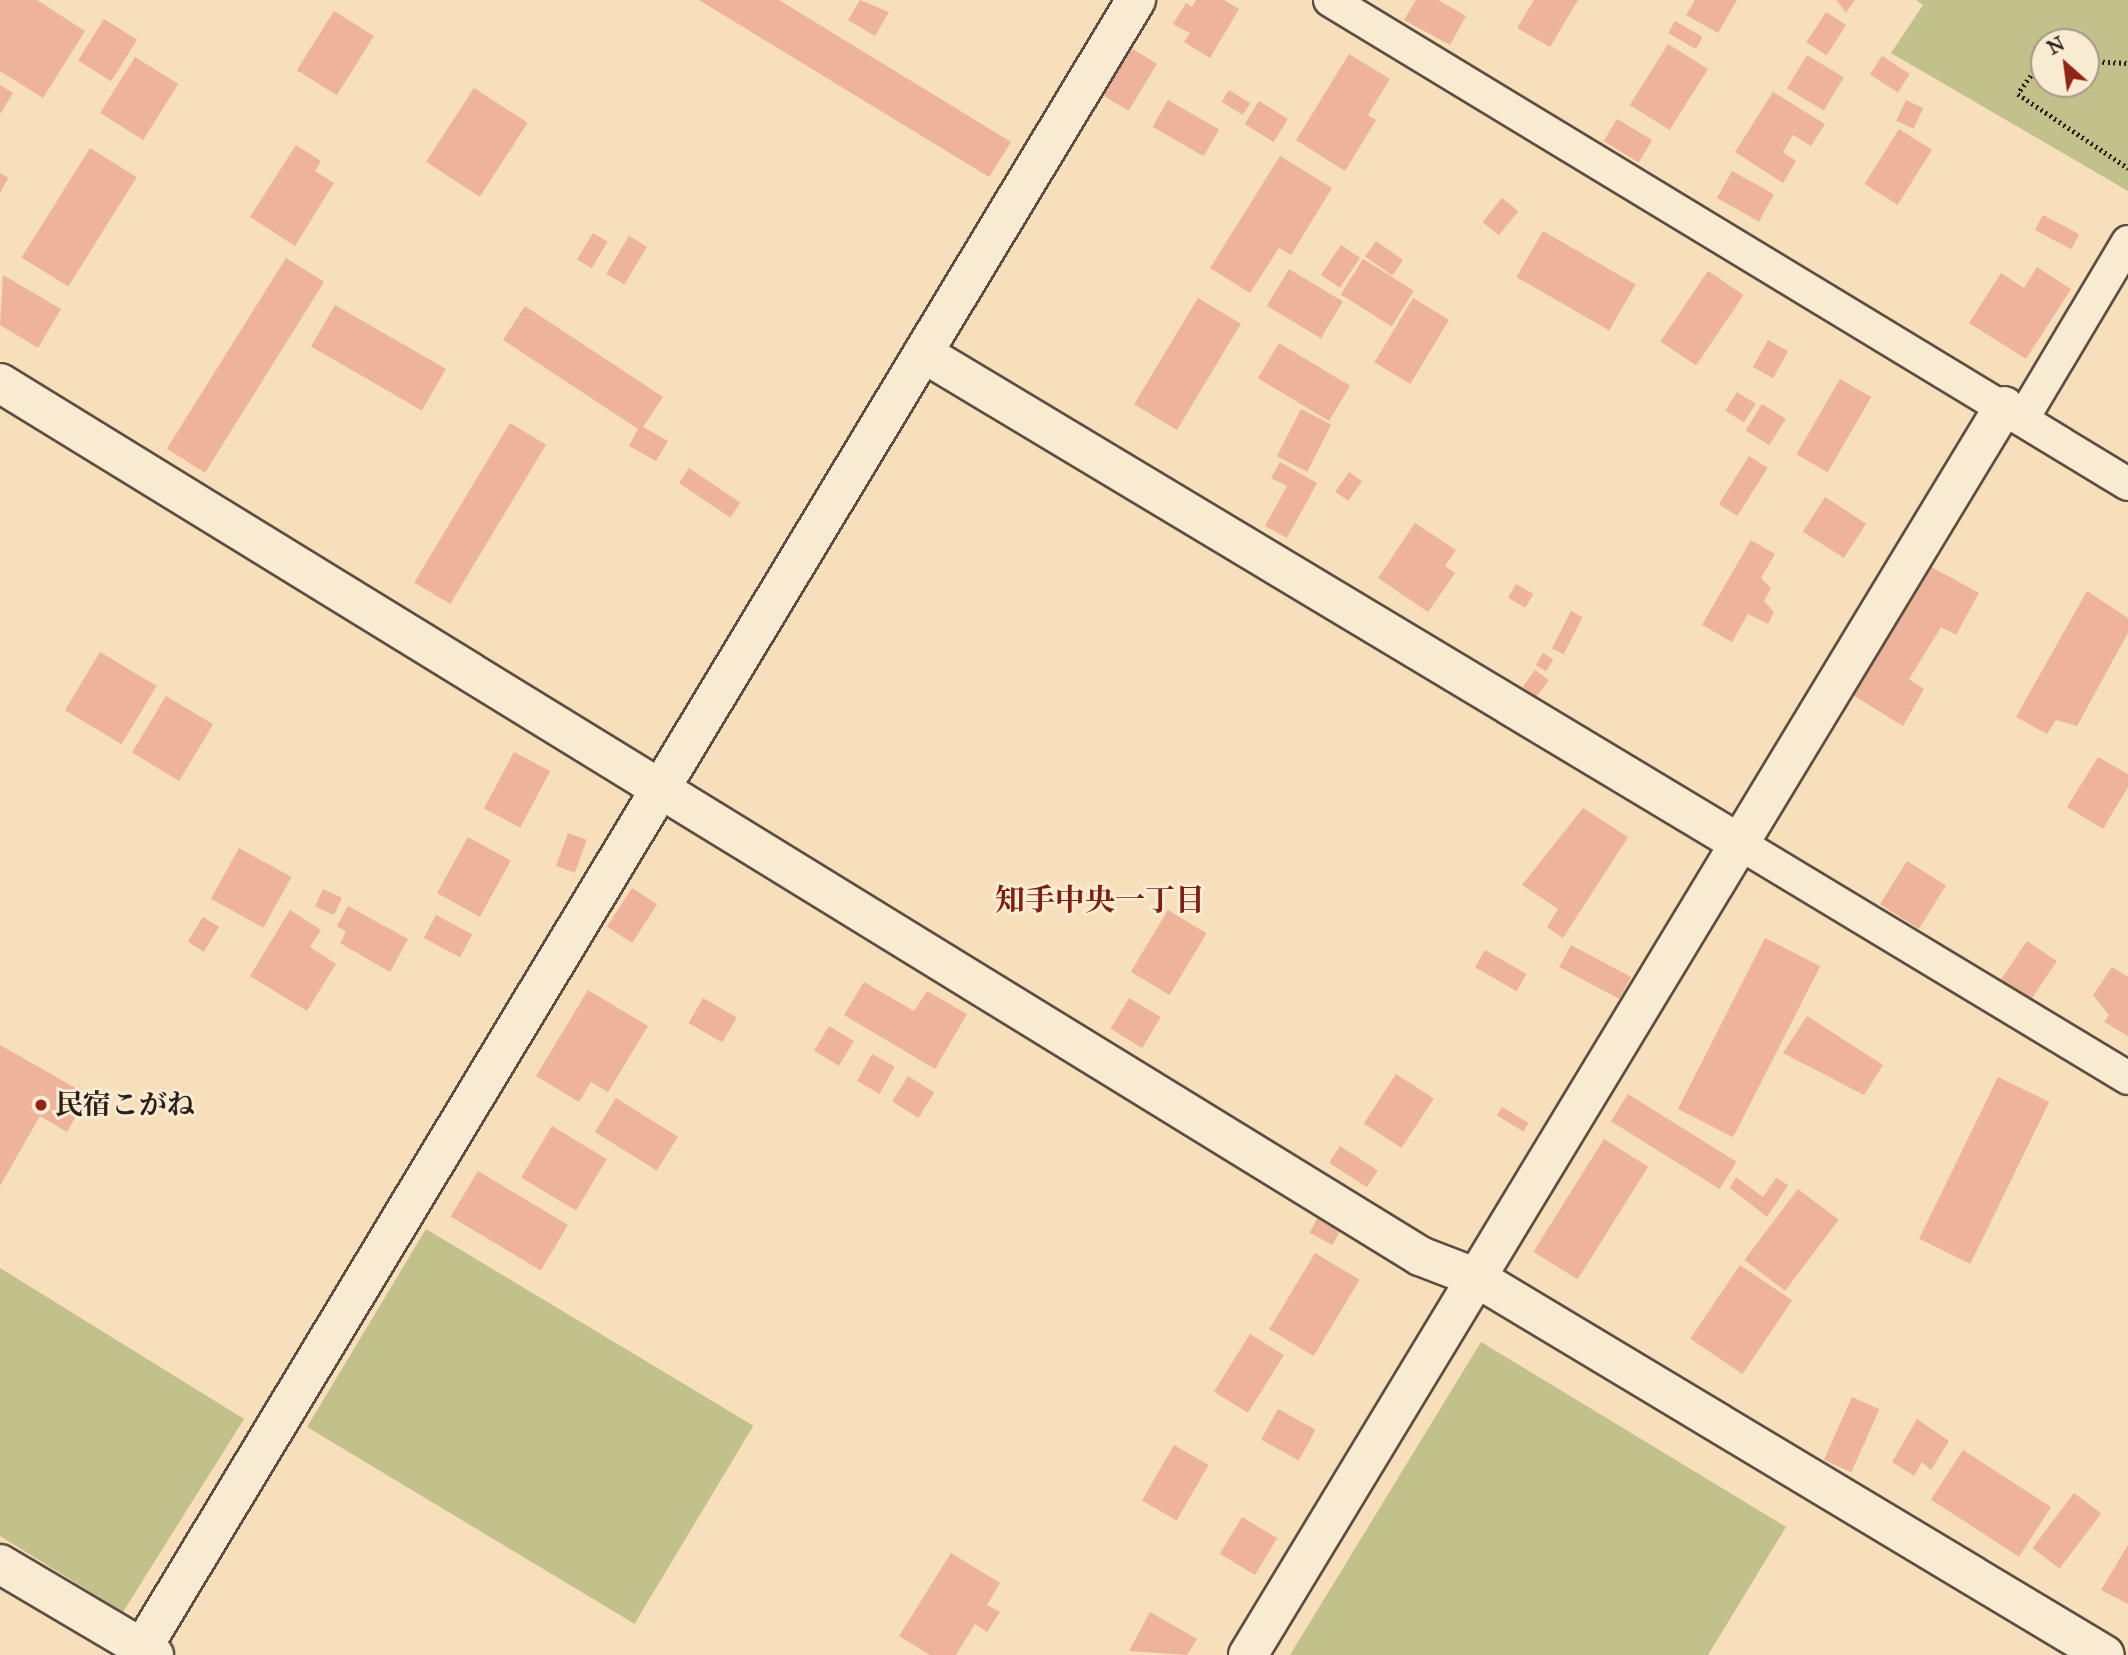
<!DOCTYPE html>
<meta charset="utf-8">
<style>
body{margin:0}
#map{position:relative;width:2128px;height:1655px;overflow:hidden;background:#f6dfba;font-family:"IM FELL Great Primer","Noto Serif JP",serif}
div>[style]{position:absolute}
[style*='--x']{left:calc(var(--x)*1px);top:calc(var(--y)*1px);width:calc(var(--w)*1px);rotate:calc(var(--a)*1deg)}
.green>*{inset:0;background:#c2c08b;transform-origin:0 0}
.building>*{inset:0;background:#edb49b;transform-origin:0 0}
.path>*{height:4.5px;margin-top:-2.25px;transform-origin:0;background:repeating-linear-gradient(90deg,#2a1e19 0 2px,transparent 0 5.5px)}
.roads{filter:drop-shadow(2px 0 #5d4e41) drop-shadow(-2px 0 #5d4e41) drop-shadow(0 2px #5d4e41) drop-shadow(0 -2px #5d4e41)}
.street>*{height:32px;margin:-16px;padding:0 16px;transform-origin:16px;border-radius:16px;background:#f9ead2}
.secondary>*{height:38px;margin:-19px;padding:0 19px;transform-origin:19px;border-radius:19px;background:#f9ead2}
.dots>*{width:19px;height:19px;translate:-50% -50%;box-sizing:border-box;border:4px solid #f9ead2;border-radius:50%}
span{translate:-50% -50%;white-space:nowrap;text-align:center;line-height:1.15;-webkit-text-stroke:6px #f9ead2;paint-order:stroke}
.poi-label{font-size:28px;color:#2a1e19;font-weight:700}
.left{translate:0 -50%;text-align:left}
.neighbourhood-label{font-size:30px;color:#7a1f14;font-weight:700}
.north{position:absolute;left:2030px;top:28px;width:70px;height:70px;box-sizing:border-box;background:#f9ead2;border:2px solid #a69888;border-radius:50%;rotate:332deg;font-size:19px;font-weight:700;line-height:28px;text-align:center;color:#2a1e19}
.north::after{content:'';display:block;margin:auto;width:24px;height:32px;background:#8f2418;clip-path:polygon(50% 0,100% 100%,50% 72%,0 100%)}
</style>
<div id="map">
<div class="green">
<i style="clip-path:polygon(evenodd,1916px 0,2128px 0,2128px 191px,1891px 53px,1923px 5px,1916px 0,2044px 42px,2086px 42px,2086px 84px,2044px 84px,2044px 42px)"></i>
<i style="left:426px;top:1229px;width:382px;height:231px;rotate:31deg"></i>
<i style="clip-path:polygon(0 1268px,244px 1419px,123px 1612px,0 1536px)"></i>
<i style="clip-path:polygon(1481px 1342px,1786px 1527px,1708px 1655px,1290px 1655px)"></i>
</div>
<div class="building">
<i style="clip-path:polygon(0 0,37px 0,85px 31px,43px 98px,0 71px)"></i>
<i style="clip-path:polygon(699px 0,779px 0,1011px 142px,989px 177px)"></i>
<i style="clip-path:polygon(860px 0,889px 12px,875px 36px,848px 20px)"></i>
<i style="clip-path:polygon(1196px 0,1224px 0,1239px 9px,1210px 58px,1184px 42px,1190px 33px,1173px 24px,1186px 3px,1192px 7px)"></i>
<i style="clip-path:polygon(1416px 0,1438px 0,1466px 16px,1450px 45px,1404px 20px)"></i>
<i style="clip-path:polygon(1534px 0,1578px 0,1550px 47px,1517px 28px)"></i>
<i style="clip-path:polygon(1695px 0,1737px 0,1718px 33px,1686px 15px)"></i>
<i style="clip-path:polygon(1836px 0,1855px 0,1846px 13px)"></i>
<i style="left:334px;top:11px;width:47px;height:70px;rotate:32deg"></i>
<i style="left:1826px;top:12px;width:24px;height:36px;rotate:33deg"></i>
<i style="left:104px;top:19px;width:39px;height:49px;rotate:32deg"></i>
<i style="left:1675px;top:21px;width:32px;height:14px;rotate:30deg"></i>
<i style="left:1121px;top:42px;width:42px;height:55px;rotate:31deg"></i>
<i style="left:1668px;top:44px;width:47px;height:72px;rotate:32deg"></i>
<i style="clip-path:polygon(1349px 54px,1390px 79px,1368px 115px,1376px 120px,1345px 171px,1296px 140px)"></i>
<i style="left:1807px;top:55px;width:43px;height:39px;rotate:31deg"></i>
<i style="left:1882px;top:56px;width:33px;height:22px;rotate:33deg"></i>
<i style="left:135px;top:57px;width:51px;height:66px;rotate:32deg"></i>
<i style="clip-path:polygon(0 85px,13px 93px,0 114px)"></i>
<i style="left:474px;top:88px;width:64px;height:88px;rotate:33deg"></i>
<i style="left:1229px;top:90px;width:25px;height:14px;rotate:32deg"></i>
<i style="clip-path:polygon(1773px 92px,1825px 124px,1811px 146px,1793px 135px,1783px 152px,1796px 161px,1783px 183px,1735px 152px)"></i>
<i style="left:1168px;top:100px;width:59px;height:31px;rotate:30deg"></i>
<i style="left:1906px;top:100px;width:19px;height:23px;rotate:25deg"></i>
<i style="left:1259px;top:101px;width:34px;height:27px;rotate:32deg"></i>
<i style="left:1617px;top:119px;width:41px;height:26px;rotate:31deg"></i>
<i style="left:1899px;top:129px;width:39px;height:65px;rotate:32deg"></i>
<i style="clip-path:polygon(296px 145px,321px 161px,315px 171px,334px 183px,295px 246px,250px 217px)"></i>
<i style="left:90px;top:148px;width:55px;height:129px;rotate:32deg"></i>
<i style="clip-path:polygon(1280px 156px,1332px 188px,1291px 255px,1279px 248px,1250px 293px,1210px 268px)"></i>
<i style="left:1732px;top:171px;width:48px;height:31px;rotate:29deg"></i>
<i style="clip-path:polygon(0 173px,8px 178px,0 193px)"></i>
<i style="left:1502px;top:198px;width:21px;height:31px;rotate:39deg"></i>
<i style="left:2043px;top:215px;width:41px;height:17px;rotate:28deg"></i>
<i style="left:1543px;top:231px;width:107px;height:53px;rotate:30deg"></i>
<i style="left:593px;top:233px;width:17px;height:31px;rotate:31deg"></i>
<i style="left:629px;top:236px;width:21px;height:44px;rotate:31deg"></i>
<i style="left:1376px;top:241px;width:33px;height:19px;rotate:35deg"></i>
<i style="left:1341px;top:245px;width:23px;height:36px;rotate:34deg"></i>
<i style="left:286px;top:258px;width:45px;height:225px;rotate:32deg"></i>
<i style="left:1363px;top:259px;width:60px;height:42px;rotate:32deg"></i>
<i style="clip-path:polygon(2037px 267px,2071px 289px,2026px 359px,1969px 323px,2001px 273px,2024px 288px)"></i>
<i style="left:1289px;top:269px;width:63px;height:43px;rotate:31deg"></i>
<i style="left:1708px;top:271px;width:43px;height:85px;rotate:34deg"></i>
<i style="clip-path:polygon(3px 275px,61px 309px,38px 348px,0 325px)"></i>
<i style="left:1198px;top:298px;width:50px;height:124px;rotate:31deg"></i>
<i style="left:1413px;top:298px;width:42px;height:75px;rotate:31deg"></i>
<i style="left:335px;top:305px;width:128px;height:48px;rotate:30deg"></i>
<i style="clip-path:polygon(525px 306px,663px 397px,643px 427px,668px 441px,656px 461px,629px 446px,638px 429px,503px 340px)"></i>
<i style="left:1768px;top:340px;width:23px;height:31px;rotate:29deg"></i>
<i style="left:1279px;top:343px;width:83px;height:41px;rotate:31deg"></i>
<i style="left:1840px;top:379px;width:36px;height:87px;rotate:30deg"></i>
<i style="left:1737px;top:392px;width:22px;height:22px;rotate:32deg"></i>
<i style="left:1762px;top:404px;width:28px;height:31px;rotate:32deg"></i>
<i style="left:1301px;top:409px;width:34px;height:53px;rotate:27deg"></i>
<i style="left:510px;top:423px;width:42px;height:186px;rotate:31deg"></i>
<i style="left:1749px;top:456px;width:22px;height:57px;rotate:32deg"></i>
<i style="clip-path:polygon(1280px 462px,1317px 483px,1287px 538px,1265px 526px,1287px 486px,1271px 478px)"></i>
<i style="left:689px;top:468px;width:62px;height:18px;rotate:34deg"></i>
<i style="left:1349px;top:472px;width:16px;height:24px;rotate:35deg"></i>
<i style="left:1825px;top:497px;width:49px;height:41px;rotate:33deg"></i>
<i style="clip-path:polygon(1415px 523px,1456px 550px,1445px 566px,1455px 573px,1428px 612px,1378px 578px)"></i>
<i style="clip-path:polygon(1751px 540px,1775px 554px,1761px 578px,1771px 588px,1764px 601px,1774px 612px,1768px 624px,1748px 614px,1732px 642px,1702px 625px)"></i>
<i style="clip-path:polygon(1926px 564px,1979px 593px,1956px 635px,1941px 627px,1909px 679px,1924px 689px,1903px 726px,1848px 692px)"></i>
<i style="left:1516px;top:584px;width:20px;height:16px;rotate:30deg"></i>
<i style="clip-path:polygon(2087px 591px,2128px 618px,2128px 633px,2077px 726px,2056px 720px,2047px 734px,2016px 717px)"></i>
<i style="left:1571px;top:611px;width:13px;height:42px;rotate:27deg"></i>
<i style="left:100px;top:652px;width:66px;height:68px;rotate:31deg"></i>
<i style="left:1543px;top:653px;width:12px;height:14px;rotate:31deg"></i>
<i style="left:1535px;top:670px;width:17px;height:21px;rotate:36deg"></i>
<i style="left:166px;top:696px;width:55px;height:66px;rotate:31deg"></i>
<i style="left:514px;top:752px;width:41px;height:64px;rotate:28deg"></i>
<i style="clip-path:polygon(2098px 757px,2128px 774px,2128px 787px,2103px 829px,2067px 807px)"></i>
<i style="clip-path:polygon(1583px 808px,1628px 837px,1563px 938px,1547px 927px,1558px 909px,1522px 885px)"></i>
<i style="left:568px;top:833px;width:20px;height:35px;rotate:20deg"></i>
<i style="left:468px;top:837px;width:49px;height:64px;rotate:29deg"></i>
<i style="left:239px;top:848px;width:60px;height:58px;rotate:29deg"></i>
<i style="left:1907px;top:861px;width:46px;height:51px;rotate:32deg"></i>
<i style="left:632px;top:888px;width:30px;height:46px;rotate:33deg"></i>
<i style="left:323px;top:889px;width:21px;height:19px;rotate:25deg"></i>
<i style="clip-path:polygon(348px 906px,408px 939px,390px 972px,340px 943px,346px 932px,337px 926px)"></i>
<i style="clip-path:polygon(290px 910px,321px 930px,310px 947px,336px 964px,307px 1011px,250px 976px)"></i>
<i style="left:1168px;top:910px;width:45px;height:72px;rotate:31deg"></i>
<i style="left:436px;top:915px;width:41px;height:26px;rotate:28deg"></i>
<i style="left:203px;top:917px;width:19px;height:29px;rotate:32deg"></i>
<i style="left:1765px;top:938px;width:62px;height:192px;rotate:27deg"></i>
<i style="left:2027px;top:941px;width:36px;height:50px;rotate:34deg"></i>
<i style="left:1571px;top:945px;width:68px;height:25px;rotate:28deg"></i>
<i style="left:1485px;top:950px;width:48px;height:20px;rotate:30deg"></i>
<i style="clip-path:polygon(2112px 967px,2128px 977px,2128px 1036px,2104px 1022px,2109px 1015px,2093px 995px)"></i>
<i style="clip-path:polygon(864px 982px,914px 1011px,927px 991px,967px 1014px,935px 1069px,844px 1015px)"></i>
<i style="clip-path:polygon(588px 990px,648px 1026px,608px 1092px,591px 1082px,579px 1102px,536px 1076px)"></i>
<i style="left:703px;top:998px;width:39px;height:29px;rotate:30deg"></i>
<i style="left:1129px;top:998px;width:37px;height:36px;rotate:31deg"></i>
<i style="clip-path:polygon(1807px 1016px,1883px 1065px,1864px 1095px,1783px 1053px)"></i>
<i style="left:829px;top:1026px;width:29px;height:29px;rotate:31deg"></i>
<i style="clip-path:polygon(0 1045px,88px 1095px,67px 1132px,40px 1116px,0 1186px)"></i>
<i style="left:872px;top:1054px;width:26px;height:31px;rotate:29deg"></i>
<i style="left:1396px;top:1074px;width:45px;height:59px;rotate:33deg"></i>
<i style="left:908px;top:1076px;width:31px;height:30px;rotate:32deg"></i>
<i style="left:1998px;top:1077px;width:57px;height:180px;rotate:26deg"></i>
<i style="left:1628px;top:1094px;width:128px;height:32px;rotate:32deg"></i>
<i style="left:616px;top:1098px;width:73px;height:40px;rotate:32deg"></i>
<i style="left:1502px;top:1107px;width:31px;height:10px;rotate:31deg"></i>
<i style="left:552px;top:1126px;width:64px;height:60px;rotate:31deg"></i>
<i style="left:1604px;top:1139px;width:52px;height:133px;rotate:32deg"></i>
<i style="left:1340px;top:1146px;width:45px;height:20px;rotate:33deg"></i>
<i style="left:478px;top:1171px;width:105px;height:53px;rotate:31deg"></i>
<i style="clip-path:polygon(1736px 1177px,1763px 1197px,1776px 1178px,1788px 1185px,1767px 1217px,1730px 1188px)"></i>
<i style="left:1798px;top:1189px;width:51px;height:89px;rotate:37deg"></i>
<i style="left:1318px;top:1217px;width:26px;height:18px;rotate:28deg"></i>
<i style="left:1315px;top:1253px;width:52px;height:89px;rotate:31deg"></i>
<i style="left:1740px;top:1265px;width:63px;height:89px;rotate:34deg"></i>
<i style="left:1250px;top:1334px;width:40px;height:68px;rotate:32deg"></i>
<i style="left:1852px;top:1397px;width:30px;height:69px;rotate:24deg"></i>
<i style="left:1278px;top:1409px;width:43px;height:35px;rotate:29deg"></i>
<i style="clip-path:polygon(1917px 1419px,1949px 1441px,1931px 1470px,1922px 1462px,1914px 1476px,1892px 1462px)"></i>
<i style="left:1174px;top:1445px;width:40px;height:64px;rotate:30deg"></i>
<i style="left:1963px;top:1450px;width:105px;height:59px;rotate:33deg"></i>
<i style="left:2074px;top:1493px;width:34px;height:69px;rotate:37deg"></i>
<i style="left:1242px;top:1517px;width:41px;height:43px;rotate:31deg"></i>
<i style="clip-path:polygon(2128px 1545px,2128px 1604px,2101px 1590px)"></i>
<i style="clip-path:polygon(951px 1553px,1000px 1583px,987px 1605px,1000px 1612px,987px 1632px,975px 1624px,956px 1655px,930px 1655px,899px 1636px)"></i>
<i style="clip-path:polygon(1150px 1612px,1197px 1639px,1187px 1655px,1129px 1651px)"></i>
</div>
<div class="path">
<i style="--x:2044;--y:58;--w:44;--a:125.8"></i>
<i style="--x:2018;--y:94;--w:133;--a:33.9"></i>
<i style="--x:2086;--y:61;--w:42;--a:2.7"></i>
</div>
<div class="roads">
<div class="street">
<i style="--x:1330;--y:0;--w:933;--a:31.24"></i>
<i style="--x:2023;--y:418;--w:205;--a:-59.2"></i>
<i style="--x:1742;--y:845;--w:451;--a:31.1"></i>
</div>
<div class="secondary">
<i style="--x:923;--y:353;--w:955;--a:30.99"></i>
<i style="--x:0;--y:383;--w:1667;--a:31.58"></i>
<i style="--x:1420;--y:1256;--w:61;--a:21.1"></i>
<i style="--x:1477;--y:1278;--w:732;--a:30.98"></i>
<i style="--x:0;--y:1564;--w:179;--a:30.6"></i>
<i style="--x:138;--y:1655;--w:1933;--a:-58.91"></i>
<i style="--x:1248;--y:1655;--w:1460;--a:-58.81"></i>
</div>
</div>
<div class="dots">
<i style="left:41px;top:1105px;background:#8f2418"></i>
</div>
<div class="poi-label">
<span class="left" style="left:55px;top:1105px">民宿こがね</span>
</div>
<div class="neighbourhood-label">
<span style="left:1100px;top:900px">知手中央一丁目</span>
</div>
<div class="north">N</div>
</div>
